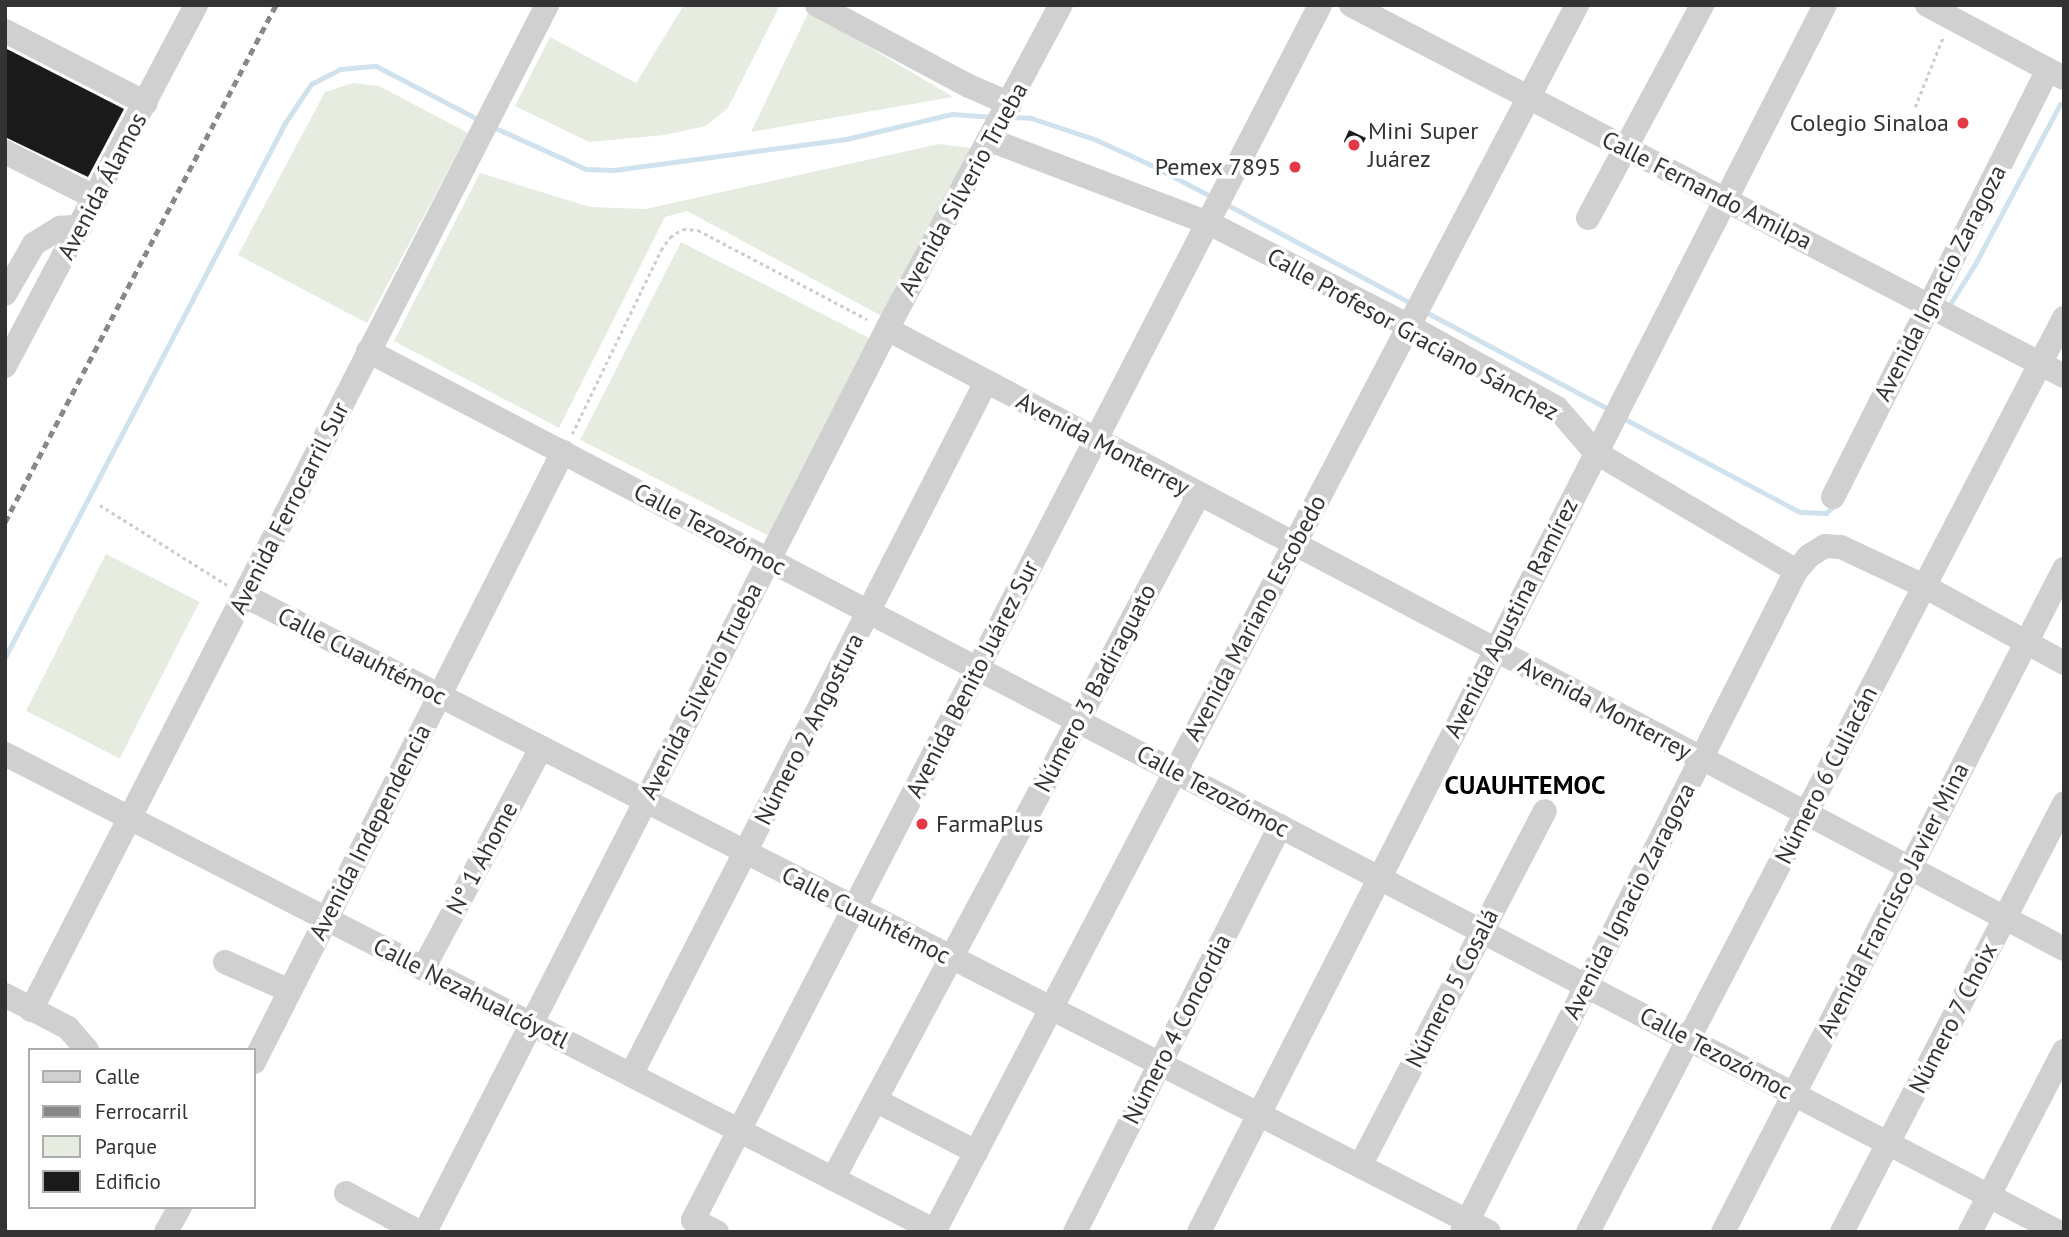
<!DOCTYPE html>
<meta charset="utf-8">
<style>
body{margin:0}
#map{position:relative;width:2069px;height:1237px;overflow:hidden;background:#fff;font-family:"PT Sans",sans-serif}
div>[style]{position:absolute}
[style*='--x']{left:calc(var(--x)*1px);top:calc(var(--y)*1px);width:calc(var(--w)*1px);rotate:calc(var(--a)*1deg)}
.green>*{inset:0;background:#e6ecdf;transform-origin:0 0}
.stream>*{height:5px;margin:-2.5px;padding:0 2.5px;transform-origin:2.5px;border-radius:2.5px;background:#cfe2ee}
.building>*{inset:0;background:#1a1a1a}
.path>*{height:2.5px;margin-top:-1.25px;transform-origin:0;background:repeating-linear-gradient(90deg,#cdcdcd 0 3.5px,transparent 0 7px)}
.minor>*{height:24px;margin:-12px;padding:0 12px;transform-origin:12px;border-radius:12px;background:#d0d0d0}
.rail>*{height:5px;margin-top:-2.5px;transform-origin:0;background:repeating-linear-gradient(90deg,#888 0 7px,transparent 0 12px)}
.dots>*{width:19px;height:19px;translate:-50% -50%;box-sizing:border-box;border:4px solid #fff;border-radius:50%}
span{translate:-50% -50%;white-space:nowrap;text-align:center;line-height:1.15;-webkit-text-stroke:7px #fff;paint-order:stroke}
.poi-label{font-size:24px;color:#333}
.right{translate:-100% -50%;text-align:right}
.left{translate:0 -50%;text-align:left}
.street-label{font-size:24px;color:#333}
.neighbourhood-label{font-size:26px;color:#000;font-weight:700}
.frame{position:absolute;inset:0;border:7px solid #333;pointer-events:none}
.legend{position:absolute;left:28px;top:1048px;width:228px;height:161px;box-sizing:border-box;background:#fff;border:2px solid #adadad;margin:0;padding:9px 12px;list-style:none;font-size:21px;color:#333}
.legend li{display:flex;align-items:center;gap:14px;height:35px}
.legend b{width:35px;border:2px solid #adadad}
</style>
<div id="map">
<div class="green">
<i style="clip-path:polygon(684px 5px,780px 5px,728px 108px,706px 126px,664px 135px,589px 142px,515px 106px,550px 37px,636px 83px)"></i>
<i style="clip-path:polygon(809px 11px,953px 97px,751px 132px)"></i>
<i style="clip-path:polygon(353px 83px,379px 86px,468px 133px,367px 323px,238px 255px,325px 92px)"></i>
<i style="clip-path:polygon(939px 144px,988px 150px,889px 320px,687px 211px,665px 217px,559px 428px,394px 341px,480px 173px,590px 207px,645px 209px)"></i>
<i style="left:681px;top:242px;width:217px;height:222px;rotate:27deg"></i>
<i style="left:106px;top:554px;width:105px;height:176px;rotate:27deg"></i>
</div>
<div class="stream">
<i style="--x:1008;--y:117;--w:23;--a:2"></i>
<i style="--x:1031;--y:118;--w:66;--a:18.4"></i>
<i style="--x:1094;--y:139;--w:60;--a:24.4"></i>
<i style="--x:1149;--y:164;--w:71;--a:27.6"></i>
<i style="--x:493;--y:127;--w:102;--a:24.3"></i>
<i style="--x:586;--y:169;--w:28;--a:2"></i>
<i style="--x:614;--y:170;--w:234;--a:-7.6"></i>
<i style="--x:846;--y:139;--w:109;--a:-13.3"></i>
<i style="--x:952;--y:114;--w:42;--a:4.1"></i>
<i style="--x:1224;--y:203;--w:213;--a:28.2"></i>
<i style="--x:1947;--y:309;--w:53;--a:-58.1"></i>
<i style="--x:1975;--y:264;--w:181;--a:-62"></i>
<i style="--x:1424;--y:311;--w:211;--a:28"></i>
<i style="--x:1621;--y:417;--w:203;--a:28"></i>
<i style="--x:1800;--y:512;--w:26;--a:2"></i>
<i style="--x:1826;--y:513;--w:13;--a:-42"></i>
<i style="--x:5;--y:657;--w:603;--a:-62.33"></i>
<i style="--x:285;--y:123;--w:47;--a:-56.3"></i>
<i style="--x:311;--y:84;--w:33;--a:-27"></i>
<i style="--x:340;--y:69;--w:36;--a:-5"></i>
<i style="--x:376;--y:66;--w:119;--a:27.6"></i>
</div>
<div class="building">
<i style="clip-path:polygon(5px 48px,124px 109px,88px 177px,5px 137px)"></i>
<i style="clip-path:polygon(1349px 130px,1366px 138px,1357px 154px,1347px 149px,1344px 141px)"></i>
</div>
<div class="path">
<i style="--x:1915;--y:107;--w:75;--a:-68.2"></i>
<i style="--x:572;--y:434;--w:204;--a:-64.2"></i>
<i style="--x:661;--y:250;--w:16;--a:-55"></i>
<i style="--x:670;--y:237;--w:15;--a:-32"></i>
<i style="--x:683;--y:229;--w:15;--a:4"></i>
<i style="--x:698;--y:230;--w:191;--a:27.8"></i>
<i style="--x:100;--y:505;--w:150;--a:32.2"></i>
</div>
<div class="minor">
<i style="--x:817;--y:5;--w:172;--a:28.1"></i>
<i style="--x:969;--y:86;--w:45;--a:23.7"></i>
<i style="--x:1351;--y:5;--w:804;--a:27.49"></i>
<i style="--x:1927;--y:5;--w:155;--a:28.1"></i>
<i style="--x:5;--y:31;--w:158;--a:27.1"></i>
<i style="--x:990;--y:140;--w:234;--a:20.8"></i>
<i style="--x:1209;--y:223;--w:225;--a:27.2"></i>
<i style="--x:1409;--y:326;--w:169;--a:29"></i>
<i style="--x:1557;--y:408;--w:58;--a:49.2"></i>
<i style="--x:1595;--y:452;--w:234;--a:30.6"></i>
<i style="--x:1796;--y:571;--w:20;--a:-49"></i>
<i style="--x:1809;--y:556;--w:19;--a:-32"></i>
<i style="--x:1825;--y:546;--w:16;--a:4"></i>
<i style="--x:1841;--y:547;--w:92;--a:25.2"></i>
<i style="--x:1924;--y:586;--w:160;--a:28.8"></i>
<i style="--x:5;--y:152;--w:102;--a:26.8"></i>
<i style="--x:1588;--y:218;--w:242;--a:-61.8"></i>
<i style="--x:5;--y:294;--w:58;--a:-59.9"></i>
<i style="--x:34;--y:244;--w:31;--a:-32"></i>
<i style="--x:60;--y:228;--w:21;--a:-5"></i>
<i style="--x:887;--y:329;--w:1330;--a:27.78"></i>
<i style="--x:368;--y:351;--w:1906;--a:27.53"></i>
<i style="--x:5;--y:366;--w:408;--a:-62.1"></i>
<i style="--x:1833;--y:497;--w:478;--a:-63.3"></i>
<i style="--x:245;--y:596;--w:1397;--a:27.08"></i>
<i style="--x:5;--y:754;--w:1047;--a:27.15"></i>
<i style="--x:225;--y:962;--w:71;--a:24"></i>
<i style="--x:423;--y:969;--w:251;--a:-61.9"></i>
<i style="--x:5;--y:995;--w:71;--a:27.6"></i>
<i style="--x:68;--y:1028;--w:29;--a:49"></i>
<i style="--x:31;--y:1010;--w:1130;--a:-62.82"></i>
<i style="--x:254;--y:1062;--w:684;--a:-63.14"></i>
<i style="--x:631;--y:1075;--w:779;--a:-62.88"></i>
<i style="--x:875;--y:1100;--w:114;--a:27.2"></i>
<i style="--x:1360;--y:1166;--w:400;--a:-62.5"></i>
<i style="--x:833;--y:1179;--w:777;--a:-61.88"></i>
<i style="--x:346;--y:1193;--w:83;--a:28.1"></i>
<i style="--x:693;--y:1220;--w:1367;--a:-62.7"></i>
<i style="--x:693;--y:1220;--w:27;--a:27"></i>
<i style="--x:166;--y:1232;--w:29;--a:-61"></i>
<i style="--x:425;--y:1232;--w:1014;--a:-62.9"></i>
<i style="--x:887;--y:329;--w:368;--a:-61.8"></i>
<i style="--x:934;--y:1232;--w:1385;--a:-62.34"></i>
<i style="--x:1075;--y:1232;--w:455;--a:-63.2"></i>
<i style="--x:1199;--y:1232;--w:1377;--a:-62.97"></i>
<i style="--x:1462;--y:1232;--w:741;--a:-63.19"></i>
<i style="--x:1588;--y:1232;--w:1031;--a:-62.49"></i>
<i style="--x:1723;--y:1232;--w:746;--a:-62.78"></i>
<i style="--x:1842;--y:1232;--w:483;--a:-62.6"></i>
<i style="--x:1970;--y:1232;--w:204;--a:-62.6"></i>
</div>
<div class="rail">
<i style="--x:5;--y:522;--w:584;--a:-62.34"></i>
</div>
<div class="dots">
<i style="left:1963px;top:123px;background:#e63946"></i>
<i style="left:1354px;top:145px;background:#e63946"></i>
<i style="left:1295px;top:167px;background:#e63946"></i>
<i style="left:922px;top:824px;background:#e63946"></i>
</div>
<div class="poi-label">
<span class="right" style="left:1949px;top:123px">Colegio Sinaloa</span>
<span class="left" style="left:1368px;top:145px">Mini Super<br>Juárez</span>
<span class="right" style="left:1281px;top:167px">Pemex 7895</span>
<span class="left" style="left:936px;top:824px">FarmaPlus</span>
</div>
<div class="street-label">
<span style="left:102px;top:186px;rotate:-62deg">Avenida Álamos</span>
<span style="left:963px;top:189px;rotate:-61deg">Avenida Silverio Trueba</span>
<span style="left:1707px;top:190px;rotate:27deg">Calle Fernando Amilpa</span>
<span style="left:1940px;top:283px;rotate:-63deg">Avenida Ignacio Zaragoza</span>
<span style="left:1413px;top:334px;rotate:29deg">Calle Profesor Graciano Sánchez</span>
<span style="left:1103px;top:444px;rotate:28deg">Avenida Monterrey</span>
<span style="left:289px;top:508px;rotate:-63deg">Avenida Ferrocarril Sur</span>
<span style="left:710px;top:529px;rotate:28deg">Calle Tezozómoc</span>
<span style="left:1255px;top:618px;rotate:-62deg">Avenida Mariano Escobedo</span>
<span style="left:1511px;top:618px;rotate:-63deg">Avenida Agustina Ramírez</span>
<span style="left:362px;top:656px;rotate:27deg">Calle Cuauhtémoc</span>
<span style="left:972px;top:679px;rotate:-63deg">Avenida Benito Juárez Sur</span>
<span style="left:1095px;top:688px;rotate:-62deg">Número 3 Badiraguato</span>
<span style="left:701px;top:691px;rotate:-63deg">Avenida Silverio Trueba</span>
<span style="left:1605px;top:708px;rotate:28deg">Avenida Monterrey</span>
<span style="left:809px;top:729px;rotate:-63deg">Número 2 Angostura</span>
<span style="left:1826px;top:775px;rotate:-63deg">Número 6 Culiacán</span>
<span style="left:1213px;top:791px;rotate:28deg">Calle Tezozómoc</span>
<span style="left:370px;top:832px;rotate:-63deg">Avenida Independencia</span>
<span style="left:482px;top:858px;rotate:-62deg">N° 1 Ahome</span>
<span style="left:1893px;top:900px;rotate:-63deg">Avenida Francisco Javier Mina</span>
<span style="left:1629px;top:901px;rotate:-63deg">Avenida Ignacio Zaragoza</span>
<span style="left:866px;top:915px;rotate:27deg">Calle Cuauhtémoc</span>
<span style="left:1452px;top:988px;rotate:-63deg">Número 5 Cosalá</span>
<span style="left:471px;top:993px;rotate:27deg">Calle Nezahualcóyotl</span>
<span style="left:1953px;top:1018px;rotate:-63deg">Número 7 Choix</span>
<span style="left:1177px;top:1029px;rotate:-63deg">Número 4 Concordia</span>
<span style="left:1716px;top:1053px;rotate:28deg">Calle Tezozómoc</span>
</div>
<div class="neighbourhood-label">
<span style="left:1525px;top:785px">CUAUHTEMOC</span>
</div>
<div class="frame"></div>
<ul class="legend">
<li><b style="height:9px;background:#d0d0d0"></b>Calle</li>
<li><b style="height:9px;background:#888"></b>Ferrocarril</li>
<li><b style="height:19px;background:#e6ecdf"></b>Parque</li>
<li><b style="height:19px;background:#1a1a1a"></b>Edificio</li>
</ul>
</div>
